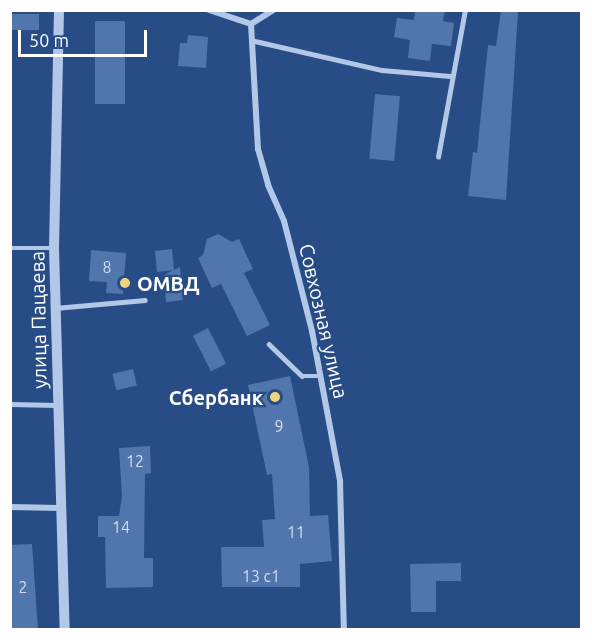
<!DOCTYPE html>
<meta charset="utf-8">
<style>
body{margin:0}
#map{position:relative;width:592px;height:640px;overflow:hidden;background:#284c86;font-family:Ubuntu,sans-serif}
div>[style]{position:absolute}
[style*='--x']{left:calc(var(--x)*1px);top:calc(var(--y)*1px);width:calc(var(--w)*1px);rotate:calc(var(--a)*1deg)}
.building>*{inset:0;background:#5175ad;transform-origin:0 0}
.service>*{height:4.5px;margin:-2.25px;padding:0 2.25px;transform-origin:2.25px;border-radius:2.25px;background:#b3c8e8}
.minor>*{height:6px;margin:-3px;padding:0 3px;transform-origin:3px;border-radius:3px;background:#b3c8e8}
.tertiary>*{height:10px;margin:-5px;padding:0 5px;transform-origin:5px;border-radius:5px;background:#b3c8e8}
.dots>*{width:16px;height:16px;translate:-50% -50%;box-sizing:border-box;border:3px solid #284c86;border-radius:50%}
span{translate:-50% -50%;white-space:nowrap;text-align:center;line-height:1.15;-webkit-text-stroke:4.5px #284c86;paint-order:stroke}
.number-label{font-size:16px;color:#d4dcea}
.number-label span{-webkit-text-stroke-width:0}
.poi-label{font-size:20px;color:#fff;font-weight:700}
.left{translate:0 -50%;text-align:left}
.right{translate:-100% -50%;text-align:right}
.street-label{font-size:20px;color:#fff}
.frame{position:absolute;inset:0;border:12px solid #fff;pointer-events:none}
.scale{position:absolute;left:18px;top:30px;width:129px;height:27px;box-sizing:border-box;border:3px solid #fff;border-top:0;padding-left:8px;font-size:18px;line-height:21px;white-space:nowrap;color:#fff;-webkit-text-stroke:4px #284c86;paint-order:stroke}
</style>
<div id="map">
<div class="building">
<i style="clip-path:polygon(415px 10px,445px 10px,443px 21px,454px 23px,451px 46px,432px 44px,430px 61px,408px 58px,410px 40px,394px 37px,397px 18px,414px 20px)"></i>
<i style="clip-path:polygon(501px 10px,518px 12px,506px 200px,468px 196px,473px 152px,477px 153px,488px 45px,496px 46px)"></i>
<i style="left:39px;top:14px;width:16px;height:29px;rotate:90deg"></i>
<i style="left:95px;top:21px;width:30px;height:83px"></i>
<i style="clip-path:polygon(188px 35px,208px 37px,206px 68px,178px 66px,180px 43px,187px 43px)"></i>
<i style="left:375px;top:94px;width:25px;height:65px;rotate:5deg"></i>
<i style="clip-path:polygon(218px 234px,232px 242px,239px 239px,253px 269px,244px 273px,270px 325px,247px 336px,221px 284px,212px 288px,198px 258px,203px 255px,207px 239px)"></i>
<i style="clip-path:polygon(172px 249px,174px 270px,180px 267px,183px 300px,166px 302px,164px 275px,173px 270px,157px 272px,155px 251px)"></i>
<i style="clip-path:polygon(91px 250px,126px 253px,123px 294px,106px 293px,107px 282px,89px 281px)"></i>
<i style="left:208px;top:328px;width:40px;height:17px;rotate:63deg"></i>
<i style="left:133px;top:369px;width:17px;height:21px;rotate:77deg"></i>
<i style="clip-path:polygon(290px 376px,309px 467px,310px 516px,328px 515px,332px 561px,300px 564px,300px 587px,222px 587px,221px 547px,264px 547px,262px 520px,275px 519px,272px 474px,267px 475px,248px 385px)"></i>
<i style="clip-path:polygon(150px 446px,151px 473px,145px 474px,144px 558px,153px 558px,153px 587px,106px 588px,105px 537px,98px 537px,98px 516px,119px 516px,122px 496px,119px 448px)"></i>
<i style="clip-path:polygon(32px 544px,38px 630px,10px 630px,10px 545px)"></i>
<i style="clip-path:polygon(461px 563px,461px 581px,436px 581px,436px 612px,411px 612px,410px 564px)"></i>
</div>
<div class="service">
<i style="--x:255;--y:41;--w:130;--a:12.9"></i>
<i style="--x:382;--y:70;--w:68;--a:5"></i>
<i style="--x:438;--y:157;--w:149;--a:-79.6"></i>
<i style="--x:10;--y:248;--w:44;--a:0"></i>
<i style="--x:55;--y:308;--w:90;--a:-5.1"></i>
<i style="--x:269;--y:344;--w:46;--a:44.1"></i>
<i style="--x:302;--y:376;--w:19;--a:0"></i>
<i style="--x:10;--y:404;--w:48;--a:1.2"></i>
</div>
<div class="minor">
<i style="--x:209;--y:10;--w:44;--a:18.4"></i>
<i style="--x:251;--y:24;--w:125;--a:86.8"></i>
<i style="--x:258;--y:149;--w:37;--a:74"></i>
<i style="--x:268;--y:185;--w:39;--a:66"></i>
<i style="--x:284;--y:221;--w:114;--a:75.7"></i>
<i style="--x:312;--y:331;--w:153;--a:79.4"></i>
<i style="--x:340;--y:481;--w:149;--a:88.5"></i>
<i style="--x:251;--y:24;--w:26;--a:-32"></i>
<i style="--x:10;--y:507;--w:50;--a:1.1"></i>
</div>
<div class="tertiary">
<i style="--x:59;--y:10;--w:238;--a:91.2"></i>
<i style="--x:54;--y:248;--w:382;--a:88.4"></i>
</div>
<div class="dots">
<i style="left:125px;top:283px;background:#f0d479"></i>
<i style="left:275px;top:397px;background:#f0d479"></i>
</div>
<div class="number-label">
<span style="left:107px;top:267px">8</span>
<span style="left:279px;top:426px">9</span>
<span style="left:135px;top:461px">12</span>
<span style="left:121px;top:527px">14</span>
<span style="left:296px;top:532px">11</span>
<span style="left:261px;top:576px">13 с1</span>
<span style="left:23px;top:587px">2</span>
</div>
<div class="poi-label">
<span class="left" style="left:137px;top:283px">ОМВД</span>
<span class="right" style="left:263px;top:397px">Сбербанк</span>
</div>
<div class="street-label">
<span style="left:38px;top:320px;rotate:-91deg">улица Пацаева</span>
<span style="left:324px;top:321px;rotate:77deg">Совхозная улица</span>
</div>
<div class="frame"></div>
<div class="scale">50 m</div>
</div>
